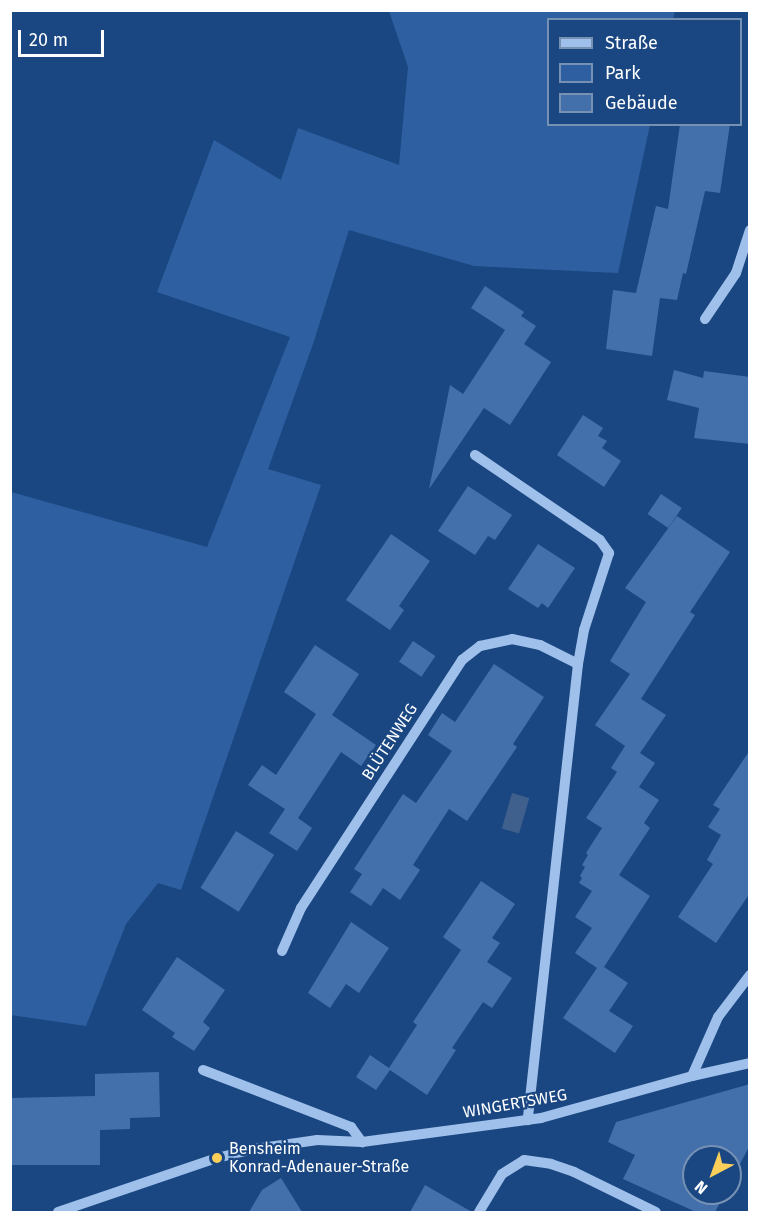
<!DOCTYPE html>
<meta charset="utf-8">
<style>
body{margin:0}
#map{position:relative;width:760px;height:1223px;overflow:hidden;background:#1a4782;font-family:"Fira Sans",sans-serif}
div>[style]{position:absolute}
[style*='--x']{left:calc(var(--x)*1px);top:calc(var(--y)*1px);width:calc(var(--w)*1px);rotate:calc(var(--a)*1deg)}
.green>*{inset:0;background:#2e60a1}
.water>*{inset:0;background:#3f608c;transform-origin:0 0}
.building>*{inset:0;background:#4370ab;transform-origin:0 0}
.minor>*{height:10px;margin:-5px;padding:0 5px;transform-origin:5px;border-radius:5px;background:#9fc0eb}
.dots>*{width:16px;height:16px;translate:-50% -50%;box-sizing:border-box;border:3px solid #1a4782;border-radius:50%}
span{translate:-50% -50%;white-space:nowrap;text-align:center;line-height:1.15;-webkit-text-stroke:4.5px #1a4782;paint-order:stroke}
.street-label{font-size:16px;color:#fff}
.poi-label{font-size:16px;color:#fff}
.left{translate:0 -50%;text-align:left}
.frame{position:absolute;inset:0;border:12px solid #fff;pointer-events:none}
.legend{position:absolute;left:547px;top:18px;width:195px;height:108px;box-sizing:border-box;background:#1a4782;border:2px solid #7691b4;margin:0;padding:8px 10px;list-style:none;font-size:18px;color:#fff}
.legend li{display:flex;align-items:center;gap:12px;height:30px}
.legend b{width:30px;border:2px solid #7691b4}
.north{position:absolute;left:682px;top:1145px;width:60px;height:60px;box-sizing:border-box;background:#1a4782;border:2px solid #7691b4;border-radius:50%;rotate:221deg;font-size:16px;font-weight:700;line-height:24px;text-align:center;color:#fff}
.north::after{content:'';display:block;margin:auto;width:21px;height:27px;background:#fccf5b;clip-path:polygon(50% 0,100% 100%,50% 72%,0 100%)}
.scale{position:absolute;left:18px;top:30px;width:86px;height:27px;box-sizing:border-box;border:3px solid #fff;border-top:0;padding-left:8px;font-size:18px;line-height:21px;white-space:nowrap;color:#fff;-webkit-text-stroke:4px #1a4782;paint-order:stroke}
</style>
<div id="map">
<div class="green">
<i style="clip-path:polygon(389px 11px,675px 11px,673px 19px,548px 20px,548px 124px,650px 125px,618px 273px,474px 266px,349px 230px,313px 344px,268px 469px,321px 485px,181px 890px,158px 883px,126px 924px,86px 1026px,11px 1015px,11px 492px,207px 547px,290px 337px,157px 292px,214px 140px,281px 180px,298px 128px,399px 165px,408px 67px)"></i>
</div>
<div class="water">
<i style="left:512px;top:793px;width:18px;height:37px;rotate:16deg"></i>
</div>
<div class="building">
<i style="clip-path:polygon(680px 124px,730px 124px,720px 193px,705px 191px,686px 274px,683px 273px,677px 300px,660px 298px,652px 356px,606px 349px,613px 290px,636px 293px,656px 206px,668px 209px)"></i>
<i style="clip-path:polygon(485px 286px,524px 312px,521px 316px,536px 326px,524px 344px,551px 362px,510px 425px,484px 408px,429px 489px,450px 385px,463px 394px,505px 330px,471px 308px)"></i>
<i style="clip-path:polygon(674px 370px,703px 378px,704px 371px,750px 377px,750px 444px,694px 438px,699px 408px,667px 400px)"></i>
<i style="clip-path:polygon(583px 415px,603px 428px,598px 436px,607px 441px,602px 448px,621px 461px,604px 487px,557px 455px)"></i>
<i style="clip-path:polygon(468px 486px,512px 515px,495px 540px,488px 536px,475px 555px,438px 531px)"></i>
<i style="left:661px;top:494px;width:25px;height:24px;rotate:34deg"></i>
<i style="clip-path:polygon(677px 516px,730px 552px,690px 612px,695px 615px,641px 699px,666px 715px,640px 753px,655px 763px,639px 787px,659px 800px,644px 823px,650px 828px,619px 875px,650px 896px,604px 967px,628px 983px,609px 1011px,633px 1026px,615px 1053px,563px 1018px,597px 968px,575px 953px,592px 928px,575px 917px,592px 891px,579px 883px,582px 878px,580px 876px,585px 867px,582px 865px,588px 855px,586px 853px,602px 828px,586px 818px,617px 772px,611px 768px,625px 746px,595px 725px,630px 674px,610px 661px,646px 602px,625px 588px)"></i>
<i style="clip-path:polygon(391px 534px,430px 561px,399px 606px,404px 610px,390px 630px,346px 600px)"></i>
<i style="clip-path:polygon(538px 544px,575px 568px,548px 608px,542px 603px,538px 608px,508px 589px)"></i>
<i style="left:413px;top:641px;width:27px;height:25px;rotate:34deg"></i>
<i style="clip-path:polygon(315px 645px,359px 674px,332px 715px,376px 745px,361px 766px,341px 752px,298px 818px,312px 828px,297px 851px,269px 833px,285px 809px,248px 785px,262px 765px,276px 775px,316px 714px,284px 692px)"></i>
<i style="clip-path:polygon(494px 664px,544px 697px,513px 744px,517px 747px,467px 821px,449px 809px,413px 865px,420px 870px,400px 900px,383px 888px,371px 906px,350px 892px,362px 874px,354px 869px,403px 794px,416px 803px,452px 751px,428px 735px,442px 713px,455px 722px)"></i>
<i style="clip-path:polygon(750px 750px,750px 893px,716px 943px,678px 917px,713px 864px,707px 860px,721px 835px,708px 827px,720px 809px,713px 805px)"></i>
<i style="left:236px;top:831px;width:45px;height:67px;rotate:32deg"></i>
<i style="clip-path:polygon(481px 881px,515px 904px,492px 938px,500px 943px,487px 962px,512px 978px,492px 1008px,483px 1002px,452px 1048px,456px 1050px,427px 1095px,390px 1070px,376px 1090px,356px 1077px,370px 1055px,389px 1068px,417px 1025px,413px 1022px,461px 950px,443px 937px)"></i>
<i style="clip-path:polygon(351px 922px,389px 948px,359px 993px,346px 984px,330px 1008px,308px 993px)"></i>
<i style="clip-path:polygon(177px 957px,225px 990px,203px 1022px,210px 1028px,194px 1051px,172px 1037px,175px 1033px,142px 1010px)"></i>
<i style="clip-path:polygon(159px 1072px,160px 1117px,130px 1118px,130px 1129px,100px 1130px,100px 1165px,10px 1165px,10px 1098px,95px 1096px,95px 1074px)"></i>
<i style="clip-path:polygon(750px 1084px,750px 1145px,730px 1183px,730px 1157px,694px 1157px,694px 1193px,725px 1193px,715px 1212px,696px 1212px,623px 1179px,635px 1155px,608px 1142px,616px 1122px)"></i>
<i style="clip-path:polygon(281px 1178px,302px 1212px,249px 1212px,262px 1190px)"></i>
<i style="clip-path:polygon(425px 1185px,472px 1212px,410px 1212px)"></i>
</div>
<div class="minor">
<i style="--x:705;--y:319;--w:55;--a:-56"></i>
<i style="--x:736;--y:273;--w:45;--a:-72"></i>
<i style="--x:475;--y:455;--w:151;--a:34.2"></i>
<i style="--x:600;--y:540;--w:16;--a:55"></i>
<i style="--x:609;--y:553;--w:81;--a:108"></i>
<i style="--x:584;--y:630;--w:35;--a:100"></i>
<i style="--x:578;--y:664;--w:459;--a:96.3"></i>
<i style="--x:282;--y:951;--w:47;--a:-66.2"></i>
<i style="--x:301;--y:908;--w:296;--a:-57"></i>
<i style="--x:462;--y:660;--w:23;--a:-38"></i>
<i style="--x:480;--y:646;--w:33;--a:-12"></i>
<i style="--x:512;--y:639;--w:29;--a:12"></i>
<i style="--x:540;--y:645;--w:42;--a:26.6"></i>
<i style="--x:203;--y:1070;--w:159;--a:21.1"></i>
<i style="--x:351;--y:1127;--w:19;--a:54"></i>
<i style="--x:692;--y:1076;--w:64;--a:-66.2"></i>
<i style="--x:718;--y:1017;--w:53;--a:-52.7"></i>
<i style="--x:58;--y:1212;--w:168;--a:-18.8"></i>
<i style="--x:217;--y:1158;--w:38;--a:-14"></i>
<i style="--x:254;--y:1149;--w:64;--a:-8.1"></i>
<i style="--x:317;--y:1140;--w:45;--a:2.5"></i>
<i style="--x:362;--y:1142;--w:181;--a:-7.6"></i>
<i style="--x:541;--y:1118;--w:157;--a:-15.5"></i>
<i style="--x:692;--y:1076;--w:59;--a:-12.6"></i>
<i style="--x:479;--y:1212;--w:44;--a:-58.8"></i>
<i style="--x:502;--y:1174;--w:26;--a:-32"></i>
<i style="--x:524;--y:1160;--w:27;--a:8"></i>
<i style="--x:551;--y:1164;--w:24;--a:19"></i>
<i style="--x:574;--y:1172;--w:91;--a:26"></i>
</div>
<div class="dots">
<i style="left:217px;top:1158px;background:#fccf5b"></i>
</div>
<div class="street-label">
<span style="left:390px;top:742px;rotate:-57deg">BLÜTENWEG</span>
<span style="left:515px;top:1104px;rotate:-10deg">WINGERTSWEG</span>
</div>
<div class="poi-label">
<span class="left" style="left:229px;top:1158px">Bensheim<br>Konrad-Adenauer-Straße</span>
</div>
<div class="frame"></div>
<ul class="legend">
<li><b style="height:8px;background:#9fc0eb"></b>Straße</li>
<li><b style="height:16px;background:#2e60a1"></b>Park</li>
<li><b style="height:16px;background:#4370ab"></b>Gebäude</li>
</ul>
<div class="north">N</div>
<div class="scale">20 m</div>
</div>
